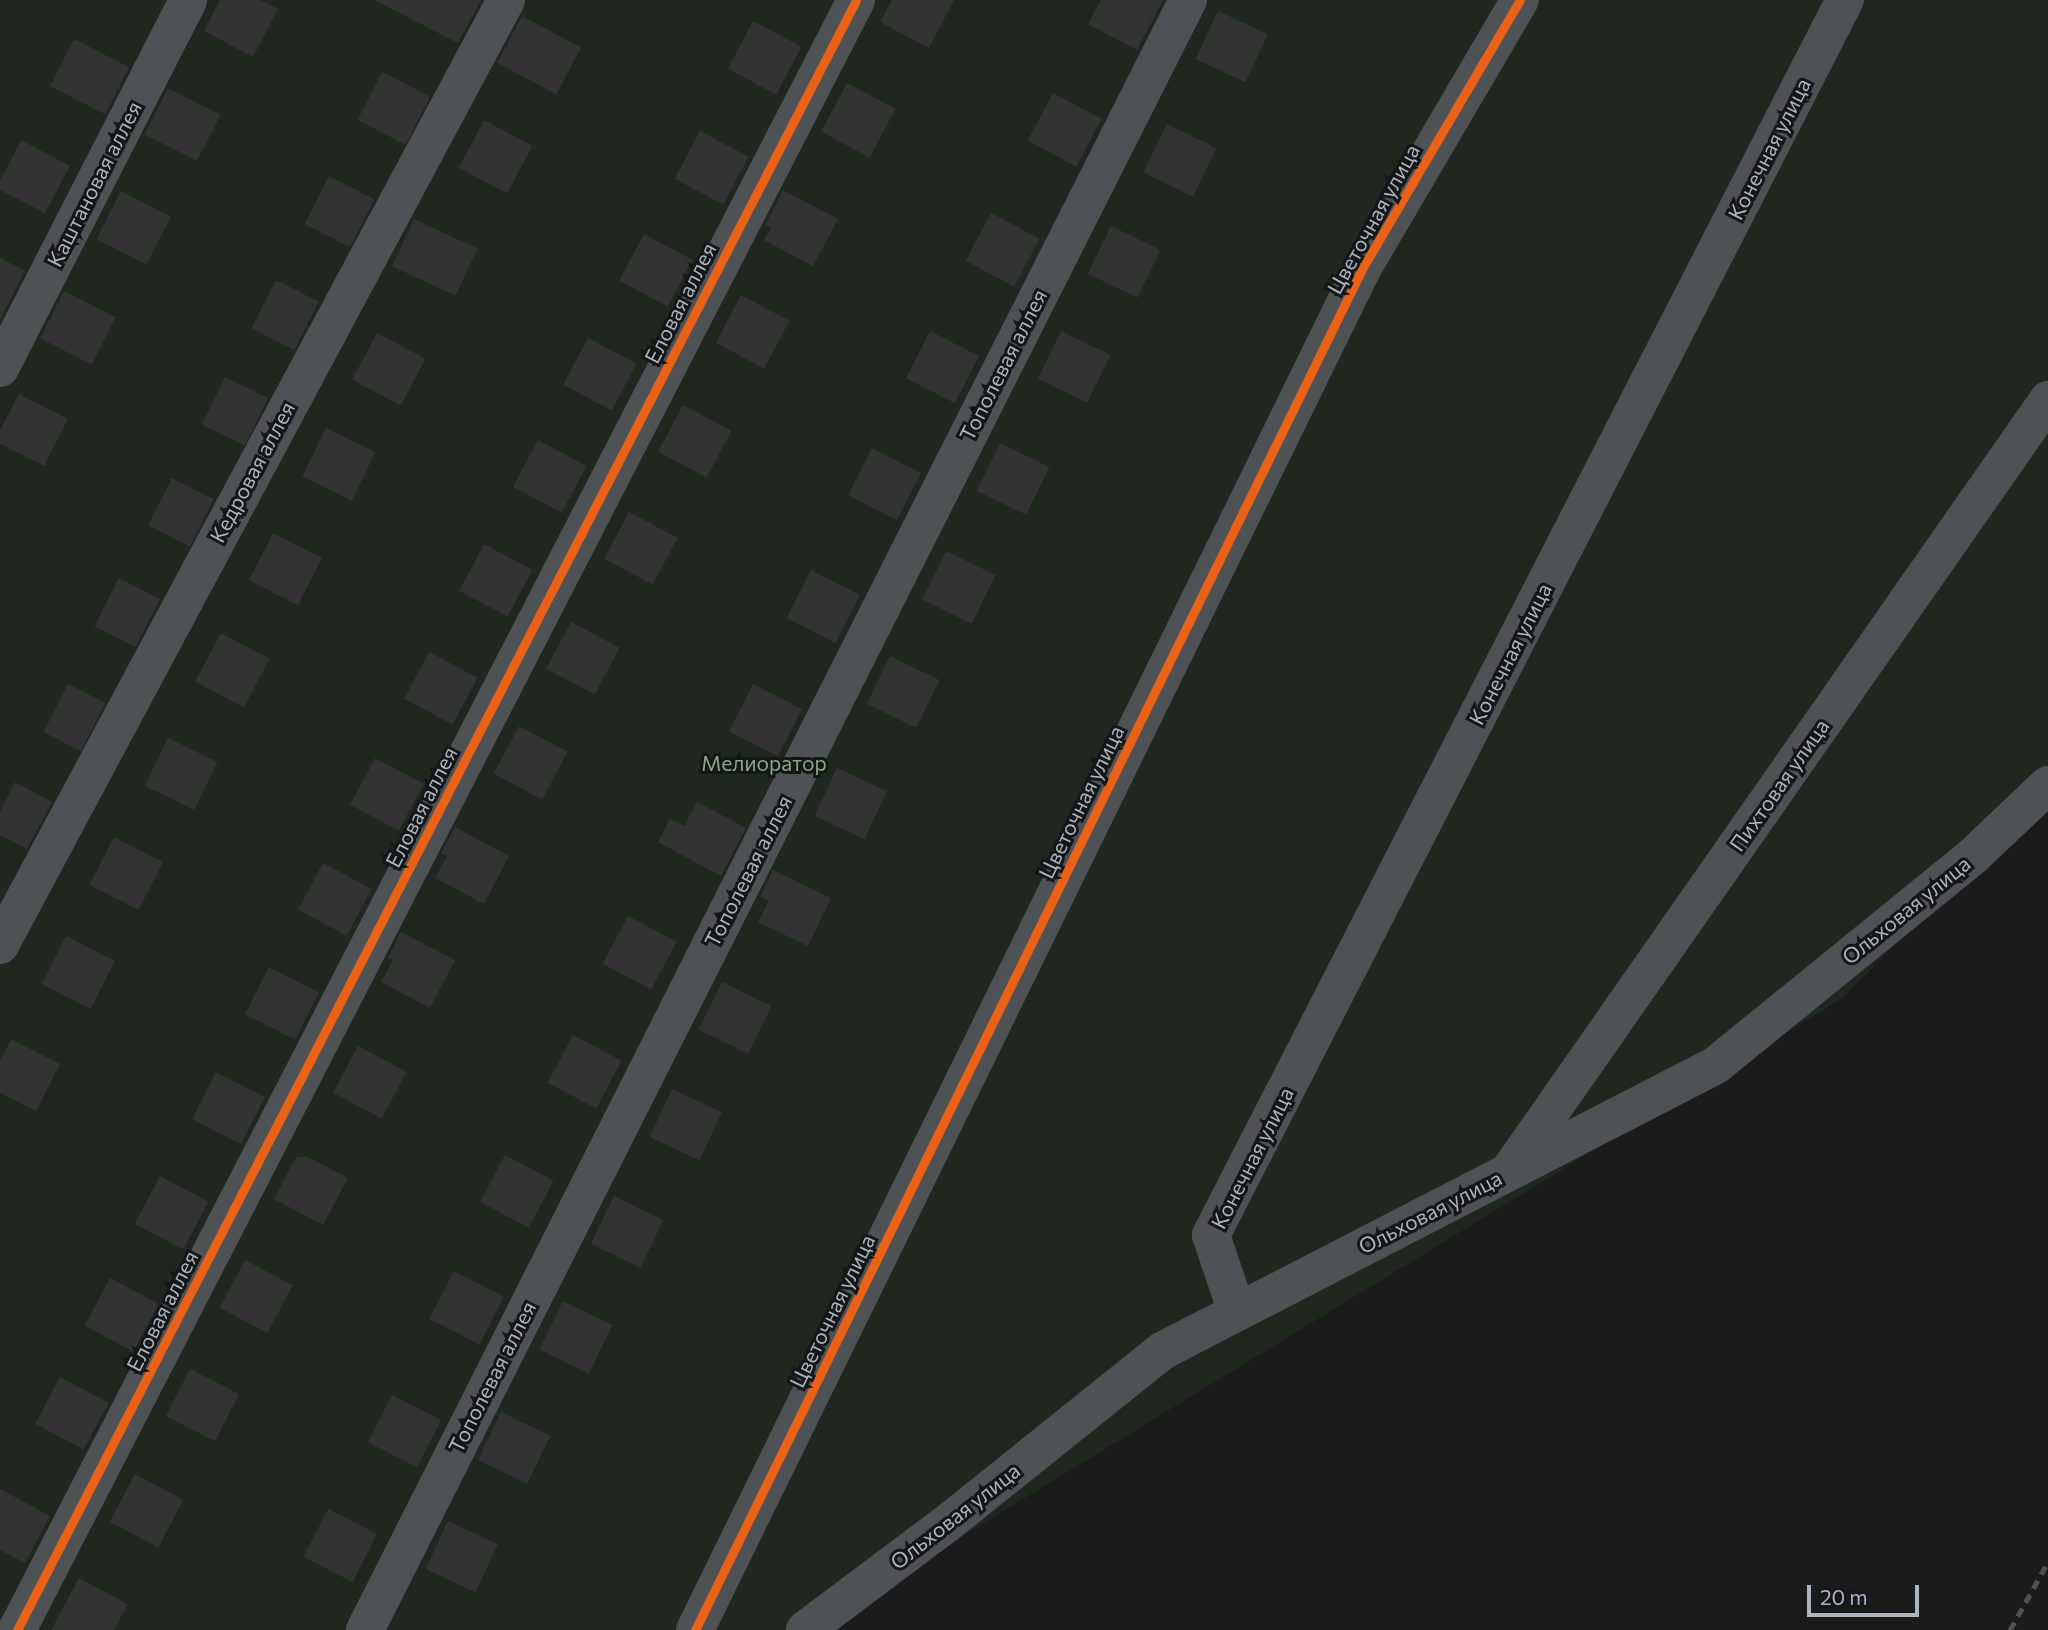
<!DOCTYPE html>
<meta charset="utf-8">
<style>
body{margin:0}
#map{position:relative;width:2048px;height:1630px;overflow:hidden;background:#1b1b1c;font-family:Commissioner,sans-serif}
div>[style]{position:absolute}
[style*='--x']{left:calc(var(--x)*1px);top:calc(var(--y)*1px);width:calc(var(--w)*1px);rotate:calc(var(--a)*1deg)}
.green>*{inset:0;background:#20271f}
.building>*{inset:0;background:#333334;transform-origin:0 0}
.minor>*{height:38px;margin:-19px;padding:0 19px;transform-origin:19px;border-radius:19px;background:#4f5255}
.rail>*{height:5px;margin-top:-2.5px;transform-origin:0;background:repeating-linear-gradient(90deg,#4f5254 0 9px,transparent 0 16px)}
.cycleway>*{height:9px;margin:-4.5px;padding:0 4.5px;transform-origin:4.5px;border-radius:4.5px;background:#ea6118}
span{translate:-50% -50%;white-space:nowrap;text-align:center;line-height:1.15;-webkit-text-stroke:6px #151618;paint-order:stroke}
.street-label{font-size:21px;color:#acb5bd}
.park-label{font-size:21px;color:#89a982}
.scale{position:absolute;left:1807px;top:1585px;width:112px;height:32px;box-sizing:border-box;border:4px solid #acb5bd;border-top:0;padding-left:9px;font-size:21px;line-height:24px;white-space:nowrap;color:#acb5bd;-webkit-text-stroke:5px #151618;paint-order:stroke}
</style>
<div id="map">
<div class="green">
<i style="clip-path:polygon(0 0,2048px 0,2048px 789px,1843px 998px,809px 1630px,0 1630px)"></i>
</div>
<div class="building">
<i style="clip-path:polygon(220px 0,260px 0,278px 9px,253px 57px,204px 31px)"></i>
<i style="clip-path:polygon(374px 0,481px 0,458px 43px)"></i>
<i style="clip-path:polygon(892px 0,954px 0,929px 48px,880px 22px)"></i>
<i style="clip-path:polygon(1101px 0,1163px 0,1137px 50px,1088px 24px)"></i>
<i style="left:1218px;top:11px;width:55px;height:53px;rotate:25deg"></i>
<i style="left:522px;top:16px;width:67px;height:53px;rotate:28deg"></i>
<i style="left:753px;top:21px;width:55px;height:54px;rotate:28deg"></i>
<i style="left:74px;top:39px;width:62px;height:53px;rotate:27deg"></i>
<i style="left:382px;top:72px;width:54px;height:54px;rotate:27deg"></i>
<i style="left:847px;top:83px;width:55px;height:55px;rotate:28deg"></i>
<i style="left:168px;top:88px;width:59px;height:52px;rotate:27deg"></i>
<i style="left:1053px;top:93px;width:55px;height:54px;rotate:28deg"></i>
<i style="left:484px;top:120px;width:55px;height:54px;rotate:28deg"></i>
<i style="left:1167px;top:124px;width:55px;height:54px;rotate:26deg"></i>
<i style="left:700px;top:131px;width:55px;height:54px;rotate:28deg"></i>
<i style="clip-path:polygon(21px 140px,70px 166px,45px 213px,0 190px,0 181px)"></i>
<i style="left:329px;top:176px;width:51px;height:54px;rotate:27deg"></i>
<i style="clip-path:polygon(783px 190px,838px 219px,813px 266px,764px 240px,771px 228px,765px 225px)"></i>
<i style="left:121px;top:191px;width:56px;height:54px;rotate:27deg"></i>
<i style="left:991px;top:213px;width:55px;height:54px;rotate:28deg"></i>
<i style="left:414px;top:219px;width:70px;height:52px;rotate:25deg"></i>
<i style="left:1111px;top:226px;width:55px;height:53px;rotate:26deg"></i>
<i style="left:644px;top:234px;width:55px;height:53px;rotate:28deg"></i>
<i style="clip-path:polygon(0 258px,25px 271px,1px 318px,0 318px)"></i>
<i style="left:276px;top:280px;width:48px;height:54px;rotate:27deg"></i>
<i style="left:64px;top:291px;width:58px;height:53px;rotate:27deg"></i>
<i style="left:741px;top:295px;width:55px;height:54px;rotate:28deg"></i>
<i style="left:930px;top:331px;width:55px;height:53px;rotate:27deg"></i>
<i style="left:1061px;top:331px;width:55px;height:53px;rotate:26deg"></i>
<i style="left:377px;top:333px;width:55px;height:53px;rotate:28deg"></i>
<i style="left:588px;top:338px;width:55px;height:53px;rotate:28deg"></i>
<i style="left:225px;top:377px;width:48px;height:53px;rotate:26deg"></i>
<i style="clip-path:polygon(19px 394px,68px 419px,44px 466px,0 444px,0 430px)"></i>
<i style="left:683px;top:405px;width:55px;height:53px;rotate:28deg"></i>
<i style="left:326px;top:428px;width:55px;height:54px;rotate:26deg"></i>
<i style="left:538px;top:440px;width:55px;height:53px;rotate:28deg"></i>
<i style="left:1000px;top:443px;width:55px;height:53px;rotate:26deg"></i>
<i style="left:872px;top:448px;width:55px;height:53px;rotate:27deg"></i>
<i style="left:172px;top:478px;width:47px;height:53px;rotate:27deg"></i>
<i style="left:629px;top:512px;width:55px;height:53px;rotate:28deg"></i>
<i style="left:273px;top:533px;width:55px;height:53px;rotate:27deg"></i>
<i style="left:484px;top:544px;width:55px;height:53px;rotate:28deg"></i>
<i style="left:946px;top:551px;width:55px;height:54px;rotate:26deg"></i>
<i style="left:811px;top:570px;width:55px;height:54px;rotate:27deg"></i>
<i style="left:119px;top:578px;width:46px;height:54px;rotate:27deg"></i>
<i style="left:571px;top:622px;width:55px;height:53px;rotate:28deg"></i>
<i style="left:221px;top:633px;width:55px;height:55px;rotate:28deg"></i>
<i style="left:429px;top:652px;width:55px;height:53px;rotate:28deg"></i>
<i style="left:890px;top:656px;width:55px;height:53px;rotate:26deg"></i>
<i style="left:68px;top:684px;width:42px;height:54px;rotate:27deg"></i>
<i style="left:753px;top:684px;width:55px;height:53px;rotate:27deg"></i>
<i style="left:519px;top:726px;width:55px;height:54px;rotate:28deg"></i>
<i style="left:168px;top:738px;width:55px;height:53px;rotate:26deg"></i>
<i style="left:375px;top:758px;width:55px;height:53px;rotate:28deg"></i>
<i style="left:837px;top:768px;width:55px;height:53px;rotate:25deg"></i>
<i style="clip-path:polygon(15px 782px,52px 802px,27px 849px,0 835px,0 812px)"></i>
<i style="clip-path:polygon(697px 802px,746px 828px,721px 876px,658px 842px,670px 819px,684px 826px)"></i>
<i style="clip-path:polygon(455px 827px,509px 856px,484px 904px,435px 878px,447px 856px,441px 853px)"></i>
<i style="left:114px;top:837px;width:55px;height:54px;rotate:27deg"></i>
<i style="left:323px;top:863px;width:55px;height:53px;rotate:28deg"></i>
<i style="clip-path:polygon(773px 870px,831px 898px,808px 946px,758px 922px,769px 901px,760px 896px)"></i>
<i style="left:628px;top:916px;width:55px;height:54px;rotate:28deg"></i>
<i style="clip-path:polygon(401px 932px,455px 960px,430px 1008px,381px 982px,393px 960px,388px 958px)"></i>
<i style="left:66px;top:936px;width:55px;height:54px;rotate:27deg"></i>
<i style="left:269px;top:967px;width:56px;height:53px;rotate:27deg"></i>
<i style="left:722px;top:982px;width:55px;height:53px;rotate:26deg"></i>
<i style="left:573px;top:1035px;width:55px;height:54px;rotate:28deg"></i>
<i style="clip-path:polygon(11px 1039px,60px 1064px,36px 1111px,0 1093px,0 1061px)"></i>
<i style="left:358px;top:1046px;width:55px;height:53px;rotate:28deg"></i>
<i style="left:216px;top:1072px;width:55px;height:53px;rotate:27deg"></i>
<i style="left:672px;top:1089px;width:55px;height:53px;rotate:25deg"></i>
<i style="left:505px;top:1155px;width:55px;height:53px;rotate:28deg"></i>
<i style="clip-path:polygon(296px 1157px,308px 1157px,348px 1178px,323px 1225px,274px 1199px)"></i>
<i style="left:160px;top:1176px;width:55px;height:54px;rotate:28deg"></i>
<i style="left:614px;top:1196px;width:55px;height:53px;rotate:26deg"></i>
<i style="left:245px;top:1260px;width:54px;height:54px;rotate:28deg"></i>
<i style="left:454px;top:1271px;width:56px;height:54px;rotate:27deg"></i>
<i style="left:110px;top:1278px;width:55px;height:54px;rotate:28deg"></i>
<i style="left:563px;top:1301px;width:55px;height:54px;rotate:26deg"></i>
<i style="left:190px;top:1369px;width:55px;height:53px;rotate:27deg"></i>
<i style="left:60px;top:1377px;width:55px;height:53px;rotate:28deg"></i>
<i style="left:392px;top:1395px;width:55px;height:53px;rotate:27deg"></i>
<i style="left:501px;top:1412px;width:55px;height:53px;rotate:26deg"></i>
<i style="left:135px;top:1474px;width:55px;height:54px;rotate:28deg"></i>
<i style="clip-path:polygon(0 1489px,50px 1516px,25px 1563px,0 1550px)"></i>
<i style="left:328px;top:1509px;width:55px;height:54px;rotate:27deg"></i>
<i style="left:448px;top:1521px;width:55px;height:53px;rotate:25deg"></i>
<i style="clip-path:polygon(79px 1578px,128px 1604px,114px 1630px,51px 1630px)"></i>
</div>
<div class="minor">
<i style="--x:0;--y:368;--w:413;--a:-62.9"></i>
<i style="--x:0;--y:945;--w:1072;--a:-61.83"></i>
<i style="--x:1512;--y:1167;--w:936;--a:-55.05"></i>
<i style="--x:1237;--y:1312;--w:81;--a:-108.7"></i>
<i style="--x:1211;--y:1235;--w:1388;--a:-62.83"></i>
<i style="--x:17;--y:1630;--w:1833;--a:-62.76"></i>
<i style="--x:365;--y:1630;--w:1826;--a:-63.21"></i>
<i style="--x:695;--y:1630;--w:1516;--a:-63.89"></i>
<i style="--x:1362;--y:269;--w:312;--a:-59.6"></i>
<i style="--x:805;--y:1630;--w:175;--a:-36.9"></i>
<i style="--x:945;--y:1525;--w:278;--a:-38.7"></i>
<i style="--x:1162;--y:1351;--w:623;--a:-27.3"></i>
<i style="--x:1716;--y:1065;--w:333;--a:-39.1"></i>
<i style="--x:1974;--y:855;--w:102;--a:-43.4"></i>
</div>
<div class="rail">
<i style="--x:2010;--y:1630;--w:78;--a:-60.8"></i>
</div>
<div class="cycleway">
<i style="--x:17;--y:1630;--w:1833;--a:-62.76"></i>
<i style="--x:695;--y:1630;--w:1516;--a:-63.89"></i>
<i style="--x:1362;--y:269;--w:312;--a:-59.6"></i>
</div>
<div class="street-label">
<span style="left:1769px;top:149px;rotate:-63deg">Конечная улица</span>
<span style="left:94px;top:184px;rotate:-63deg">Каштановая аллея</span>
<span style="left:1373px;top:219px;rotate:-61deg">Цветочная улица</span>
<span style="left:680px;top:303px;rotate:-63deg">Еловая аллея</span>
<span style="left:1003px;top:365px;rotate:-63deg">Тополевая аллея</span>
<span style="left:252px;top:472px;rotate:-62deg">Кедровая аллея</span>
<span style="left:1510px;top:654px;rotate:-63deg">Конечная улица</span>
<span style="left:1779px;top:785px;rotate:-55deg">Пихтовая улица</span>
<span style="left:1081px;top:802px;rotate:-64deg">Цветочная улица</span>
<span style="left:421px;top:807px;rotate:-63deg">Еловая аллея</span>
<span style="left:748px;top:871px;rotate:-63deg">Тополевая аллея</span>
<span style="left:1906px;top:910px;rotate:-39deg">Ольховая улица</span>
<span style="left:1252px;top:1158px;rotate:-63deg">Конечная улица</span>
<span style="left:1430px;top:1212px;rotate:-27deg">Ольховая улица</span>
<span style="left:162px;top:1311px;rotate:-63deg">Еловая аллея</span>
<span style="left:832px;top:1311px;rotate:-64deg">Цветочная улица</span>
<span style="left:492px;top:1377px;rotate:-63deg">Тополевая аллея</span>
<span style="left:955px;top:1516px;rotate:-38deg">Ольховая улица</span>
</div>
<div class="park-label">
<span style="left:764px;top:763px">Мелиоратор</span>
</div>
<div class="scale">20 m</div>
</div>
